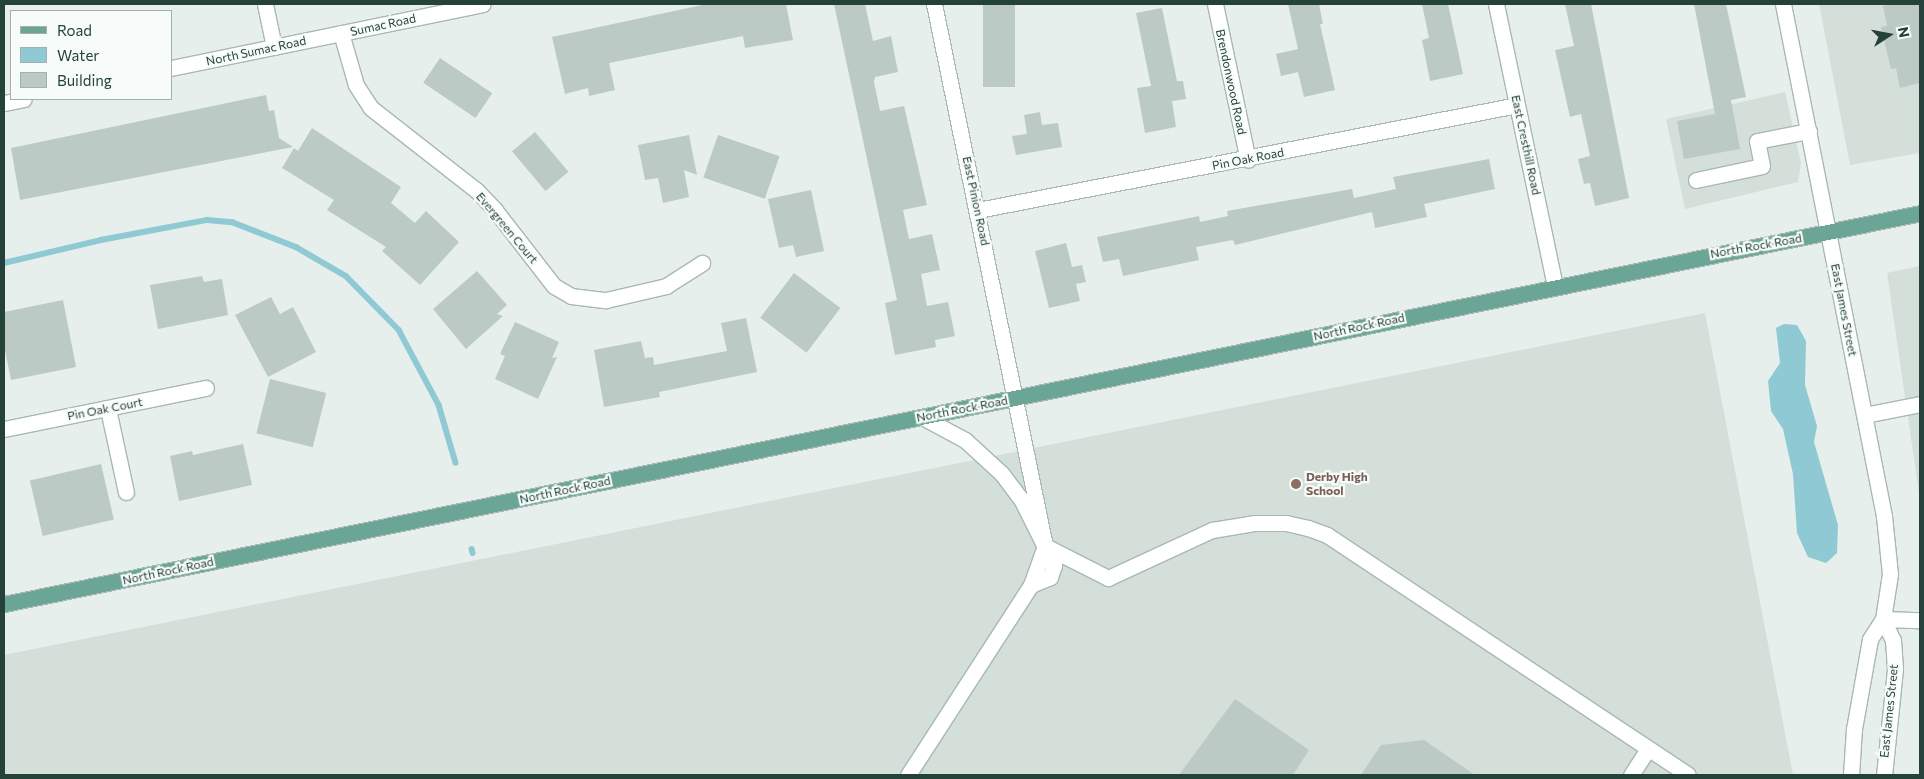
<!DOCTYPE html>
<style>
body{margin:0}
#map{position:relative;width:1924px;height:779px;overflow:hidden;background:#e6efeb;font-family:Commissioner,sans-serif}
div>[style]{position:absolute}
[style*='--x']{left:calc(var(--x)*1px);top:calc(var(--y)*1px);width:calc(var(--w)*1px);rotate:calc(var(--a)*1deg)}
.built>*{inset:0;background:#d4dfda}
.water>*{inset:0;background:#8ec9d4}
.stream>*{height:5.5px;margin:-2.75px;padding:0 2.75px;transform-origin:2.75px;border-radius:2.75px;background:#8ec9d4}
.building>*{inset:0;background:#bbcac4;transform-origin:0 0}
.roads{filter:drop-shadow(1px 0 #a8b8b2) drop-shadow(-1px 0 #a8b8b2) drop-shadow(0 1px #a8b8b2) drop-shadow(0 -1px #a8b8b2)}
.minor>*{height:15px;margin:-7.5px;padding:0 7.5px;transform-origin:7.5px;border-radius:7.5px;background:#fff}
.major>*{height:15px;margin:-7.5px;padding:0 7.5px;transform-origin:7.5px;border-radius:7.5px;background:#6aa596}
.dots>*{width:14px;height:14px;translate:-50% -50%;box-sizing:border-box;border:2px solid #f7fbf9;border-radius:50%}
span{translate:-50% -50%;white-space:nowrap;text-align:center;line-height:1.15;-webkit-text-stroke:4.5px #f7fbf9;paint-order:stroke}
.street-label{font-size:12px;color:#24423a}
.education-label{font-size:12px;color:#785e54;font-weight:700}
.left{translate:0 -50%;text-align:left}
.frame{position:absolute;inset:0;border:5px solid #24423a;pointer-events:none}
.legend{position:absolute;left:10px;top:10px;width:162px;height:90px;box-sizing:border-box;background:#f7fbf9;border:1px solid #a3b1ad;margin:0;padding:6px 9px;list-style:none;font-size:15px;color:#24423a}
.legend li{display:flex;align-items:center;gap:10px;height:25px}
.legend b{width:25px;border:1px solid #a3b1ad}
.north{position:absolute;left:1864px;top:10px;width:50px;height:50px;-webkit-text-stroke:4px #f7fbf9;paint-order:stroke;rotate:79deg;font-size:14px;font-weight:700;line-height:20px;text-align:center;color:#24423a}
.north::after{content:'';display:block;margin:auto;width:18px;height:22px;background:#24423a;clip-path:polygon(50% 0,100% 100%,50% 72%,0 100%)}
</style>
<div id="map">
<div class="built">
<i style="clip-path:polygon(1819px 4px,1920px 4px,1920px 153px,1850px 165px)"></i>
<i style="clip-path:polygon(1785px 92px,1801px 163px,1798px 182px,1685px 209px,1666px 119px)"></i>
<i style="clip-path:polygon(1920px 266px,1920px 500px,1887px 273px)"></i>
<i style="clip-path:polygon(1705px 313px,1793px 775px,4px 775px,4px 655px)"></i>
</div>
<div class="water">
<i style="clip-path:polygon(1784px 324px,1797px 325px,1806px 341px,1805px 385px,1817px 426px,1814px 442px,1838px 525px,1837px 553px,1826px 563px,1808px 557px,1797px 533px,1793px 474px,1783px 429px,1771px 411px,1768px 381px,1780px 363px,1776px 328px)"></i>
</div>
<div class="stream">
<i style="--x:4;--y:263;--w:100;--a:-13.3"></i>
<i style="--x:101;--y:240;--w:108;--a:-10.7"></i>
<i style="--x:207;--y:220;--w:25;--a:5"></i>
<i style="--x:232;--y:222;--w:69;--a:21.3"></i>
<i style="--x:296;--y:247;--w:58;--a:30.1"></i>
<i style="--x:346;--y:276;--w:76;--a:45.5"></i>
<i style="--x:399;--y:330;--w:85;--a:61.9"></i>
<i style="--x:439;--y:405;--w:60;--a:73.7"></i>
<i style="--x:472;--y:549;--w:4;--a:76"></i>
</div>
<div class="building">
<i style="clip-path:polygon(707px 4px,786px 4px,793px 40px,745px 48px,743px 36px,609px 63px,615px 90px,589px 96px,588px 88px,565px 94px,552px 37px)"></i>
<i style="clip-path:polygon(834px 4px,865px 4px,873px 41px,891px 36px,898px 72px,875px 77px,874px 82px,880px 111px,904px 106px,927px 205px,903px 210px,909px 239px,932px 234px,940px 270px,921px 274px,927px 306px,948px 302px,955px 336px,935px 340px,936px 347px,895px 355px,885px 303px,897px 300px)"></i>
<i style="left:983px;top:4px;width:32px;height:83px"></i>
<i style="clip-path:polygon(1288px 4px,1319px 4px,1323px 24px,1320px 24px,1335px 90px,1304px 97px,1298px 72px,1281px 76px,1276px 54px,1298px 49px)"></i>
<i style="clip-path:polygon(1422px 4px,1448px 4px,1463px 74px,1430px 81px,1422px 40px,1429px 38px)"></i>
<i style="clip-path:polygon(1565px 4px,1591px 4px,1629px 198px,1595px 206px,1590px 183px,1584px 184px,1578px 159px,1590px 156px,1581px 114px,1570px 117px,1555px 50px,1574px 46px)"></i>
<i style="clip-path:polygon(1694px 4px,1726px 4px,1746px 97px,1731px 100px,1740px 149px,1684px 159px,1677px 121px,1715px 114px)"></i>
<i style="clip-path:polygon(1892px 4px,1920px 4px,1920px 83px,1900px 88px,1896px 68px,1891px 69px,1881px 27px,1887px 26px,1883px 6px)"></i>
<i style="clip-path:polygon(1162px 8px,1177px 81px,1183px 81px,1186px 99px,1172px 101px,1176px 127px,1145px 133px,1137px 88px,1151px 86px,1136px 13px)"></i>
<i style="left:440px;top:58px;width:63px;height:30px;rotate:34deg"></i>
<i style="clip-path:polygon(266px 95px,269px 111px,274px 110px,279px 138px,293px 147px,20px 200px,11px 148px)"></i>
<i style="clip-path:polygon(1040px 112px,1042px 125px,1058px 123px,1062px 147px,1016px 155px,1012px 136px,1027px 134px,1024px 115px)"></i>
<i style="clip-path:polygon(312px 128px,401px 187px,391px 203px,415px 223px,426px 211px,459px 242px,420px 285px,382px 251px,386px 247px,327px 210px,334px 200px,282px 168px,294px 148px,298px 151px)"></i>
<i style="left:535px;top:132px;width:52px;height:30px;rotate:50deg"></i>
<i style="clip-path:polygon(689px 135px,697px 175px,684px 170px,689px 197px,663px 203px,658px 178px,645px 180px,638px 145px)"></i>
<i style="left:718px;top:135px;width:65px;height:45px;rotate:19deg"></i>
<i style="clip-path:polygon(1489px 159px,1495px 189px,1424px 204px,1427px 217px,1375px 228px,1372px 212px,1235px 245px,1233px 240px,1196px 247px,1199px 260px,1123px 276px,1119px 259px,1103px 262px,1097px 237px,1199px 216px,1200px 222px,1228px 216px,1227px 211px,1352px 189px,1354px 198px,1396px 189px,1393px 177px)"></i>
<i style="clip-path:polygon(811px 190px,824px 251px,796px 257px,793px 245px,779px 248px,768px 199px)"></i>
<i style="clip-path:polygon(1066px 243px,1072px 267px,1082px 265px,1086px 282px,1076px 284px,1080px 301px,1049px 308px,1035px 251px)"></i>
<i style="clip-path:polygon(477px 271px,507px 305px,497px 314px,503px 316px,466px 349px,433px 309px)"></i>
<i style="left:794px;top:273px;width:58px;height:56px;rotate:37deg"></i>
<i style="clip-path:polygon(202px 276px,204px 282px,222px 279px,228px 315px,158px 329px,150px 285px)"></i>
<i style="clip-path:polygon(271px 297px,280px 314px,293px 307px,316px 352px,268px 377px,235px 315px)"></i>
<i style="clip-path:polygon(63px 300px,76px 367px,11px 380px,4px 345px,4px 312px)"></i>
<i style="clip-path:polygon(746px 318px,757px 372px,659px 392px,660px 397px,604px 407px,594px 350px,641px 341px,645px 358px,653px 357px,654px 365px,727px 351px,721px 323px)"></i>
<i style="clip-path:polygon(515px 322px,559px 342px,552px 358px,557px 357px,538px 399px,495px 379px,505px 356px,500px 354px)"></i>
<i style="left:270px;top:379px;width:58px;height:56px;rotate:14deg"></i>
<i style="clip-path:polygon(243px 444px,252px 485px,179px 501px,170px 456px,192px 451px,193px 455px)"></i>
<i style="left:101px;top:464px;width:57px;height:73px;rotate:77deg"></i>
<i style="clip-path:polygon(1235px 699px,1309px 750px,1293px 775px,1179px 775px)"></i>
<i style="clip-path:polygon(1424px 740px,1475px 775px,1361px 775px,1381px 745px)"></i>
</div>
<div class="roads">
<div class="minor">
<i style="--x:265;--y:4;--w:44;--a:78.2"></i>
<i style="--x:1215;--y:4;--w:159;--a:78.1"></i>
<i style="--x:1496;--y:4;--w:288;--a:78.2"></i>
<i style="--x:1783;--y:4;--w:522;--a:78.84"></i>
<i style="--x:1884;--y:516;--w:58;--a:84.1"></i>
<i style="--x:1890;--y:574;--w:46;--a:98.8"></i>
<i style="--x:1883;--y:619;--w:37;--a:2"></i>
<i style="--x:341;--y:33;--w:54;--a:73.9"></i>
<i style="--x:356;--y:85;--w:27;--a:57"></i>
<i style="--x:371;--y:108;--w:133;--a:38"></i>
<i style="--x:476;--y:190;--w:28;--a:46"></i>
<i style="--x:495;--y:210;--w:96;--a:52.2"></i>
<i style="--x:554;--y:286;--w:20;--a:30"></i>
<i style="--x:571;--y:296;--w:35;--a:7"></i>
<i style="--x:606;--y:300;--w:62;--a:-13.1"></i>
<i style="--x:666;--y:286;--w:43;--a:-32.6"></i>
<i style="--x:171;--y:68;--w:318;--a:-11.6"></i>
<i style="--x:4;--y:103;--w:20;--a:-11"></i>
<i style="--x:1696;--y:180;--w:67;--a:-12"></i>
<i style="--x:1762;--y:166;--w:25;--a:-101"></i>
<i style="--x:1757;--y:141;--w:53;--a:-10.9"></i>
<i style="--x:978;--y:210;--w:549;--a:-11.02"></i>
<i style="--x:108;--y:409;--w:85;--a:77.8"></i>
<i style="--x:1865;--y:415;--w:56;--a:-11.3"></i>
<i style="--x:922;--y:417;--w:49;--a:28.1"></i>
<i style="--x:965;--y:440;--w:50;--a:42.6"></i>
<i style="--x:1002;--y:474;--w:34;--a:53"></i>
<i style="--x:1022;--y:501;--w:72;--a:63.4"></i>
<i style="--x:1054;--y:565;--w:13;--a:108"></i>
<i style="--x:1050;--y:577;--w:21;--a:157"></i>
<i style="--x:4;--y:429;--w:206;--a:-11.5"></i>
<i style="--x:1045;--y:546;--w:71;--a:26.9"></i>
<i style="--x:1108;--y:578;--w:115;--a:-24.8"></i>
<i style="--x:1212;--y:530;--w:44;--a:-9.2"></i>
<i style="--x:1255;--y:523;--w:31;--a:0"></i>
<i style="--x:1286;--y:523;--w:23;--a:13"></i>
<i style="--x:1308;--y:528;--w:20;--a:20"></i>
<i style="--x:1327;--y:535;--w:433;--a:33.6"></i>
<i style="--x:908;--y:775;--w:226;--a:-57.1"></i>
<i style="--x:1031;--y:585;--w:41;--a:-70.3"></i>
<i style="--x:1045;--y:546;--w:553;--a:-101.57"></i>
<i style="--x:1631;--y:775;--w:30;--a:-57"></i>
<i style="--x:1851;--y:775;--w:46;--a:-86.3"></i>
<i style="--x:1854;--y:729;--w:91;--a:-79.9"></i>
<i style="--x:1870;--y:639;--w:24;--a:-57"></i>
<i style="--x:1883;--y:619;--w:23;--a:65"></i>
<i style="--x:1893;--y:640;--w:29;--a:86"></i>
<i style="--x:1895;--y:669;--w:107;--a:95.9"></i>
</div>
<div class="major">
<i style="--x:4;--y:604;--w:1955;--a:-11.53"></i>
</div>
</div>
<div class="dots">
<i style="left:1296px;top:484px;background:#8d6e63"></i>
</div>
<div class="street-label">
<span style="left:383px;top:25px;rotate:-12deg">Sumac Road</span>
<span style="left:256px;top:51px;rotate:-12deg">North Sumac Road</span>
<span style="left:1231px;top:82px;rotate:78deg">Brendonwood Road</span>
<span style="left:1526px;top:145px;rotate:78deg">East Cresthill Road</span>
<span style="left:1248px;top:159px;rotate:-11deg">Pin Oak Road</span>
<span style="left:976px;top:201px;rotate:78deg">East Pinion Road</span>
<span style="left:507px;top:228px;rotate:50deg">Evergreen Court</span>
<span style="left:1756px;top:246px;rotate:-10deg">North Rock Road</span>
<span style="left:1844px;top:310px;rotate:79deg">East James Street</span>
<span style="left:1359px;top:327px;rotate:-12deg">North Rock Road</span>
<span style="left:105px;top:409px;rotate:-11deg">Pin Oak Court</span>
<span style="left:962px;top:409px;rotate:-11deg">North Rock Road</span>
<span style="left:565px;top:490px;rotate:-12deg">North Rock Road</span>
<span style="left:168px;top:571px;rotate:-12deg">North Rock Road</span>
<span style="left:1889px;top:711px;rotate:-84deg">East James Street</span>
</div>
<div class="education-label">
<span class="left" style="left:1306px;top:484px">Derby High<br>School</span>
</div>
<div class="frame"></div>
<ul class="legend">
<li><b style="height:6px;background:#6aa596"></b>Road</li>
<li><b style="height:14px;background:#8ec9d4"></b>Water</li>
<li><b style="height:14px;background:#bbcac4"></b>Building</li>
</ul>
<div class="north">N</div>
</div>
